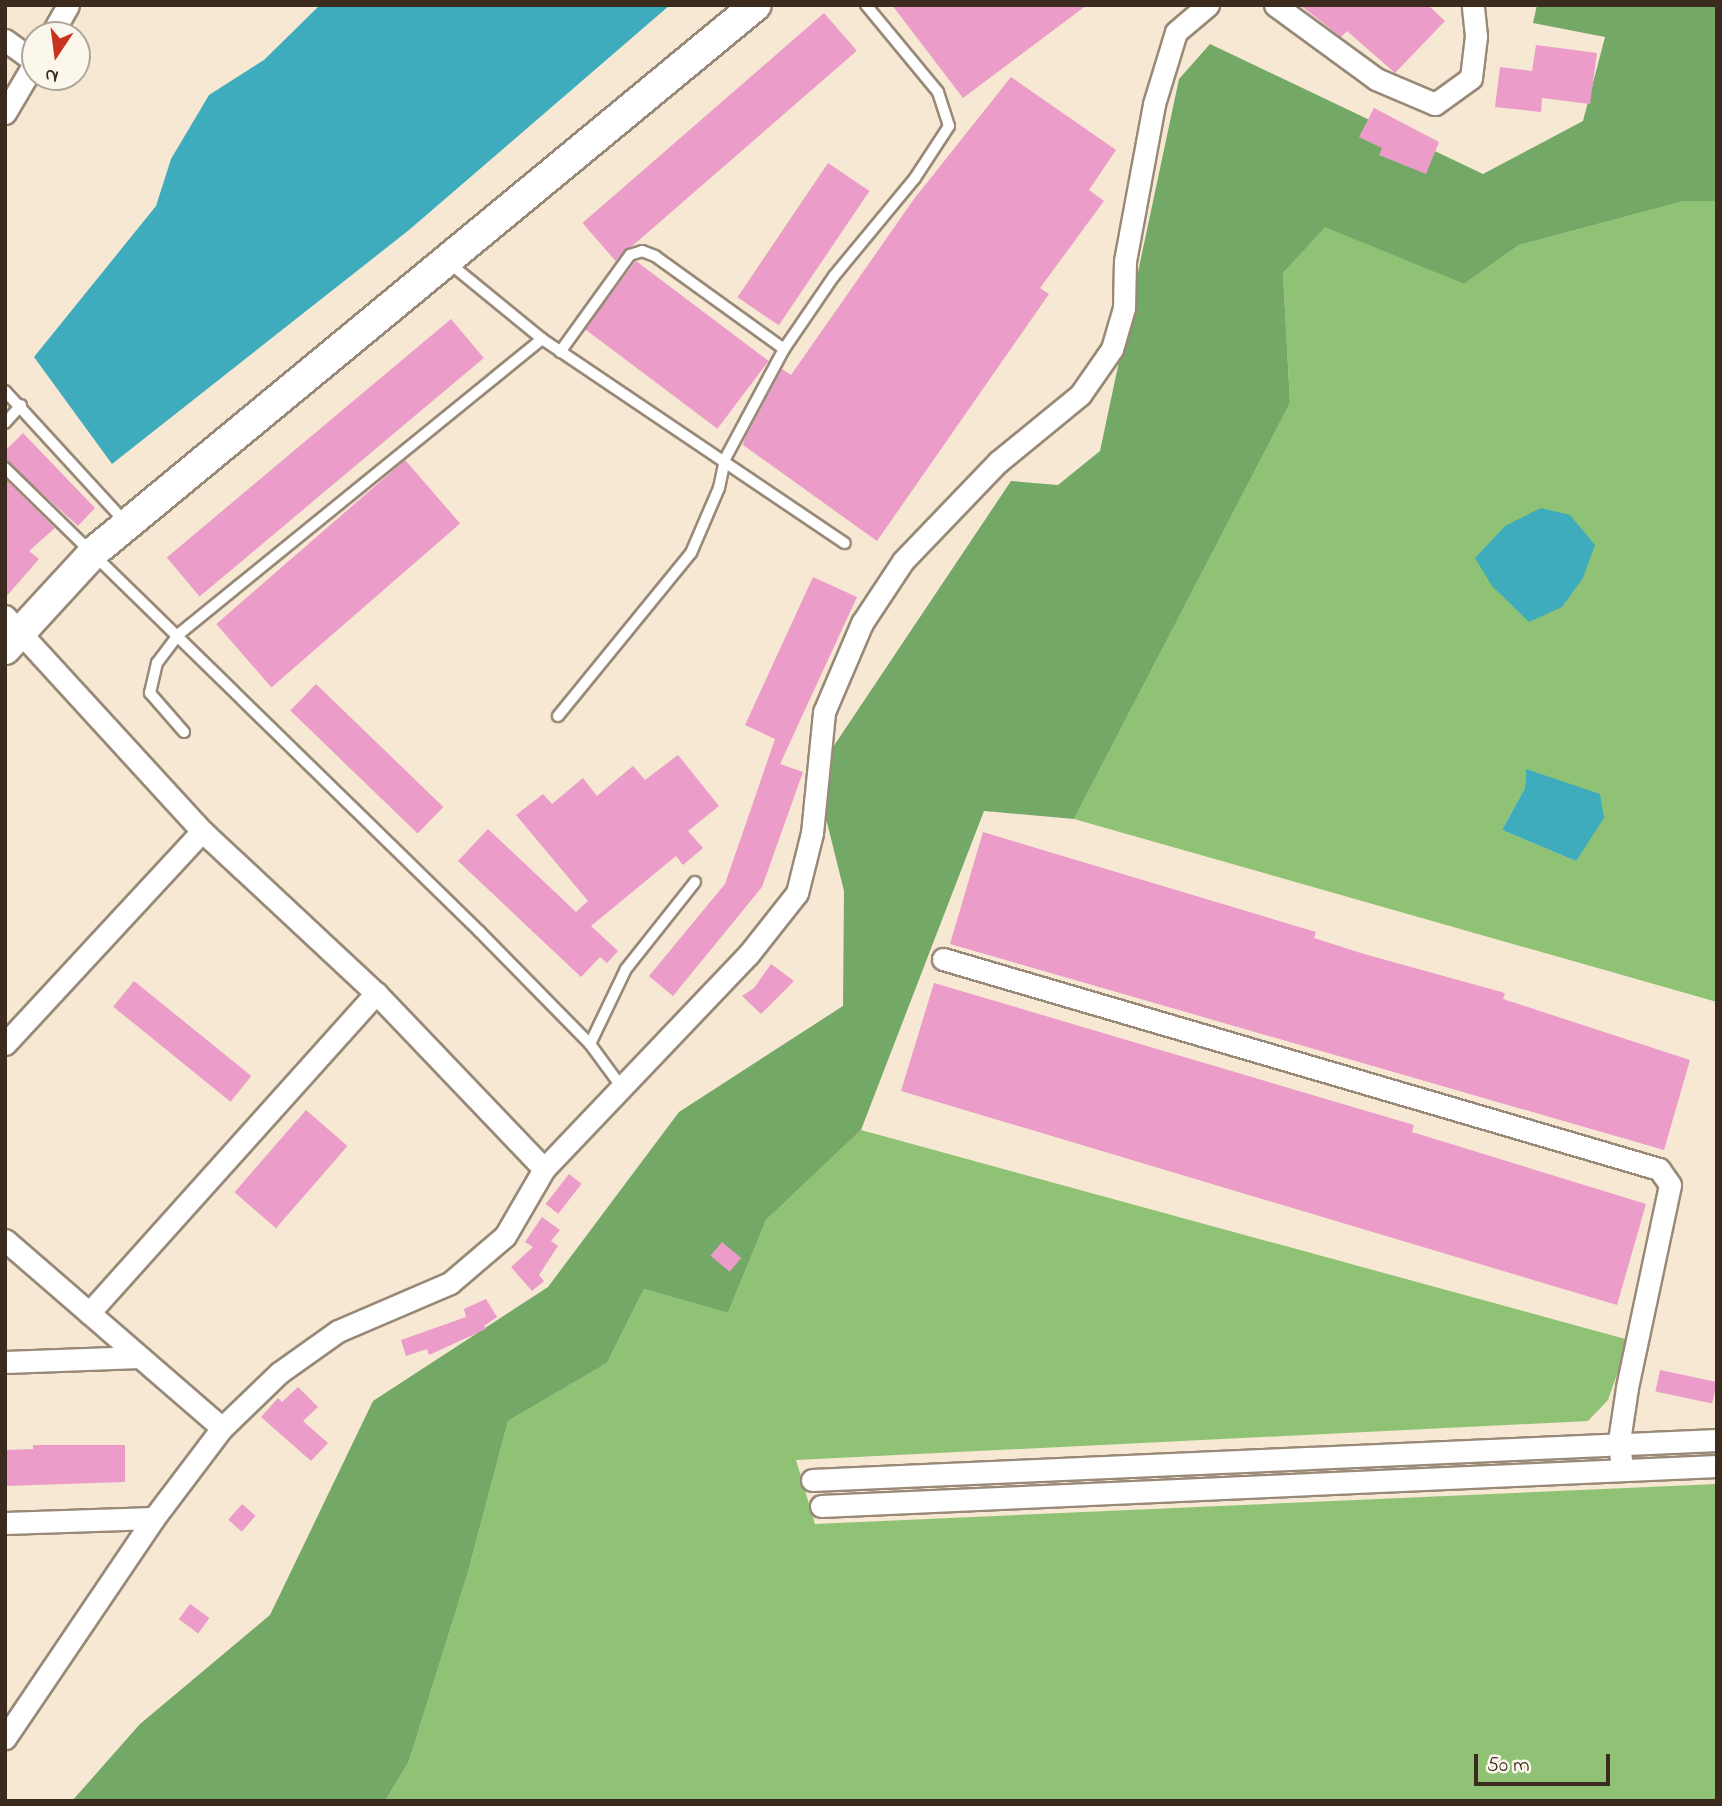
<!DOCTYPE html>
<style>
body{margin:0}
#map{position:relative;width:1722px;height:1806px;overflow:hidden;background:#f6e8d2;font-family:"Indie Flower",sans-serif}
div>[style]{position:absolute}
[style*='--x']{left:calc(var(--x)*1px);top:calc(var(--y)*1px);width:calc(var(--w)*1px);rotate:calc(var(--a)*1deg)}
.green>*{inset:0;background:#8fc274}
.forest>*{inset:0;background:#73a866}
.water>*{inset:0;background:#3eacbd}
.building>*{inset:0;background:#eb9cc8;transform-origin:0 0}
.roads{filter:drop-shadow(2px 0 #988978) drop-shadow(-2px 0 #988978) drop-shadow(0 2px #988978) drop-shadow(0 -2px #988978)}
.lane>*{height:10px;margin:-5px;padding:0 5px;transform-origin:5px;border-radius:5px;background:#fff}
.street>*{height:21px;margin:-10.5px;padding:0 10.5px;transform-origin:10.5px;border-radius:10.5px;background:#fff}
.secondary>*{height:30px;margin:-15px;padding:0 15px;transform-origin:15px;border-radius:15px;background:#fff}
span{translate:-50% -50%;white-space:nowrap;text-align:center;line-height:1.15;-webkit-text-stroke:7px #fbf7ec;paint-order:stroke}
.frame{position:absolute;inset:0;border:7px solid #3b2a1e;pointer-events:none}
.north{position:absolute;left:21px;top:21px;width:70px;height:70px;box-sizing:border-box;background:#fbf7ec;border:2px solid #aea59a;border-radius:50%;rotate:193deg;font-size:19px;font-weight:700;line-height:28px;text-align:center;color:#3b2a1e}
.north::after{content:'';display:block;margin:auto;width:24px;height:32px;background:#c8321e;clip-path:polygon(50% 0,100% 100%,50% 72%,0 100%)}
.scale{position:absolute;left:1474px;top:1754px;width:136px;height:32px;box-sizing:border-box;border:4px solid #3b2a1e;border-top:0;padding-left:9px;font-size:21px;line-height:24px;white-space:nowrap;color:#3b2a1e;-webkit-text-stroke:5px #fbf7ec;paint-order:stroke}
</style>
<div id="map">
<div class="green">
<i style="clip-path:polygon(evenodd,1684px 201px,1717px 201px,1717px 1002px,1074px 819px,1290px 403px,1283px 273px,1325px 226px,1464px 284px,1519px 245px,1684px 201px,1526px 769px,1576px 861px,1502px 830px,1525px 788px,1526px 769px)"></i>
<i style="clip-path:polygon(861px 1130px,1629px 1340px,1608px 1400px,1588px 1421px,796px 1460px,815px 1524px,1717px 1484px,1717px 1801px,385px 1801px,409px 1761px,468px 1572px,508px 1421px,607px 1363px,644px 1289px,728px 1313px,766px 1220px)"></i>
</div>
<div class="forest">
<i style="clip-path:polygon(1537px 5px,1717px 5px,1717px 201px,1684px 201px,1519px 245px,1464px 284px,1325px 227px,1283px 273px,1290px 403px,1074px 819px,984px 811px,861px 1130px,766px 1220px,728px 1313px,644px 1289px,607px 1363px,508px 1421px,468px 1572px,409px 1761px,385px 1801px,72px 1801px,140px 1724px,270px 1615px,373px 1401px,548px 1287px,679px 1112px,843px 1006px,844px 891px,815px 774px,1011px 481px,1058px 485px,1100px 451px,1179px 79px,1210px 44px,1483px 174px,1583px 121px,1605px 37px,1533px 23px)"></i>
</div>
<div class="water">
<i style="clip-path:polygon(320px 5px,670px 5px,409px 230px,112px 464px,34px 357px,156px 206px,171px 159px,209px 95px,264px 60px)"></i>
<i style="clip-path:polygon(1541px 508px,1570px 515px,1595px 545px,1583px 578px,1562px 607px,1529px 622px,1492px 586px,1475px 558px,1505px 526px)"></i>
<i style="clip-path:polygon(1526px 769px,1600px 794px,1604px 818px,1576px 861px,1502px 830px,1525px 788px)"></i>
</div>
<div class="building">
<i style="clip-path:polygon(892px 5px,1087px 5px,963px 98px)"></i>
<i style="clip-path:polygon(1300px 5px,1428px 5px,1445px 21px,1395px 73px,1347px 31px,1341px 37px)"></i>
<i style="left:824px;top:13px;width:50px;height:320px;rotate:49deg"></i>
<i style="clip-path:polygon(1536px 45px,1597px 53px,1590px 104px,1542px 98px,1541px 112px,1495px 107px,1500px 67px,1532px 71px)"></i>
<i style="clip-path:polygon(1011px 77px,1116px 150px,1089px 190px,1104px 201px,1040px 288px,1049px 294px,877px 541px,743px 445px,744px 440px,782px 369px,791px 375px,914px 199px)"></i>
<i style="clip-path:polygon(1374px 108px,1439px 142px,1426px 174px,1379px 155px,1382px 148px,1359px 137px)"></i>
<i style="left:828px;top:163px;width:50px;height:162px;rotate:34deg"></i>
<i style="left:636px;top:261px;width:166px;height:85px;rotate:37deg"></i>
<i style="left:451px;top:319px;width:51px;height:371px;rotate:50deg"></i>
<i style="clip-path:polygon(23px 433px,95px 508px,78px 526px,5px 460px,5px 451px)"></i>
<i style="left:405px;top:460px;width:84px;height:250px;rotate:49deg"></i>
<i style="clip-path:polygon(5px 479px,55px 528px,29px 551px,39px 559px,5px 598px)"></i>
<i style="clip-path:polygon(813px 577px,857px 597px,780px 764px,803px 772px,762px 887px,673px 996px,649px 976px,725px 884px,775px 739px,745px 725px)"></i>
<i style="left:316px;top:684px;width:177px;height:37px;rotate:44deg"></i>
<i style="clip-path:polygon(678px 755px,719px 806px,688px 831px,703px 848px,683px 865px,676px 856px,591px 926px,618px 951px,607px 963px,600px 957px,581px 977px,458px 861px,488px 829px,576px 912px,588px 901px,516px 815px,543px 794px,552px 804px,583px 778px,597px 796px,633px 766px,645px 780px)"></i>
<i style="clip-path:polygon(983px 832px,1316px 932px,1314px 938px,1364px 954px,1505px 993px,1503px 999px,1690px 1060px,1664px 1150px,950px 944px)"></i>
<i style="clip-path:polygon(771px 964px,794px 981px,761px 1014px,742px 996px,754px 988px)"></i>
<i style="left:134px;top:981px;width:151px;height:33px;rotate:39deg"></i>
<i style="clip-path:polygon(934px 983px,1414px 1125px,1412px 1132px,1646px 1204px,1617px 1305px,901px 1091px)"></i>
<i style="left:306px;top:1110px;width:55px;height:109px;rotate:41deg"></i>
<i style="left:569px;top:1174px;width:16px;height:38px;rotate:38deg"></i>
<i style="clip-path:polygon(542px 1217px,560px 1230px,551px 1241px,558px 1246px,539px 1275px,544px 1281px,532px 1291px,511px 1267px,533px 1247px,525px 1242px)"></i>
<i style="left:722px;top:1242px;width:25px;height:18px;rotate:40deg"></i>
<i style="clip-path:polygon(486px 1299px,497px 1317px,484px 1326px,486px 1329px,429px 1355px,427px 1349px,406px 1356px,401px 1340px,466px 1317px,464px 1309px)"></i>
<i style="left:1660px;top:1370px;width:58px;height:22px;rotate:12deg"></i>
<i style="clip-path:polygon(298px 1387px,318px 1407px,303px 1421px,328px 1443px,311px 1461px,261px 1417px,278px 1398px,282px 1402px)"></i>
<i style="clip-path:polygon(33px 1445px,125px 1445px,125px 1482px,5px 1486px,5px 1450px,33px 1449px)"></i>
<i style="left:242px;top:1504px;width:18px;height:21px;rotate:41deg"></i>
<i style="left:190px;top:1604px;width:24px;height:19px;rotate:36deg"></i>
</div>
<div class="roads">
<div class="lane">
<i style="--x:448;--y:262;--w:122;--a:39.3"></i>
<i style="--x:542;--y:339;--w:365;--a:34"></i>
<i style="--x:560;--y:352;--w:120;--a:-54.2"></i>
<i style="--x:630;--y:255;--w:13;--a:-18"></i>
<i style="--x:642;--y:251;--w:14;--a:21"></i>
<i style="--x:655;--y:256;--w:159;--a:35.8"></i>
<i style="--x:5;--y:391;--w:178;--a:47.5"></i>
<i style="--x:5;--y:423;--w:24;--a:-48"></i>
<i style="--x:5;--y:468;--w:663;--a:44.33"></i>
<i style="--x:479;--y:931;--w:158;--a:45.5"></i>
<i style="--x:590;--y:1044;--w:56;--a:53.7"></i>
<i style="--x:558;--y:716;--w:210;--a:-50.8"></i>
<i style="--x:691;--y:553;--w:71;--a:-66.7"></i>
<i style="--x:719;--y:488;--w:30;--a:-78"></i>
<i style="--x:725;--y:459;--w:125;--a:-61.8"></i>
<i style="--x:784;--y:349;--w:88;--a:-55.6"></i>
<i style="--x:834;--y:276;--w:127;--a:-50.4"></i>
<i style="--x:915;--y:178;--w:62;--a:-56.8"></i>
<i style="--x:949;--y:126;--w:36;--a:-108"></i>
<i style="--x:938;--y:92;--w:113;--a:-129.6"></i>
<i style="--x:184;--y:732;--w:52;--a:-131.1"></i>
<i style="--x:150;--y:693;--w:31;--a:-77"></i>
<i style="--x:157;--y:663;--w:36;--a:-53"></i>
<i style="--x:179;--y:634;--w:468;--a:-39.1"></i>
<i style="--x:590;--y:1044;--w:83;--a:-64.4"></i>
<i style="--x:626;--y:969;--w:111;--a:-51.6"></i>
</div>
<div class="street">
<i style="--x:1275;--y:5;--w:125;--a:36.2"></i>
<i style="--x:1376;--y:79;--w:64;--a:23"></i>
<i style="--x:1435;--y:104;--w:44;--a:-35.8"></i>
<i style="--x:1471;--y:78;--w:42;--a:-83.2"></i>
<i style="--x:1476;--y:36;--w:31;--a:-96"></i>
<i style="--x:51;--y:35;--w:34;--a:-60"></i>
<i style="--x:5;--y:40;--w:37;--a:36"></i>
<i style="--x:5;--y:113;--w:59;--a:-59.5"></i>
<i style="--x:5;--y:616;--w:292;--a:47.5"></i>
<i style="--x:202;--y:831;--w:238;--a:43"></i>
<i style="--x:376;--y:993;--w:243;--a:46.3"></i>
<i style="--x:544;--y:1169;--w:78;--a:120.2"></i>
<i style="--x:505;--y:1236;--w:72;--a:139.5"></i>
<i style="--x:450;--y:1283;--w:122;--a:156.8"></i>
<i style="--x:338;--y:1331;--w:72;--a:144.6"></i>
<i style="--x:279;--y:1373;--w:79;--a:136"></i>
<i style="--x:222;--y:1428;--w:113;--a:127.1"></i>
<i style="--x:154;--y:1518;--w:266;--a:124.1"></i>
<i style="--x:943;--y:959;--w:746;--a:16.35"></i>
<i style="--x:1659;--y:1169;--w:19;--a:55"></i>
<i style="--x:1670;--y:1185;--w:208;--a:102"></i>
<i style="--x:1627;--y:1388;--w:54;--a:98.6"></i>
<i style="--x:1619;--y:1441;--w:29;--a:84"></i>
<i style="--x:5;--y:1044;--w:290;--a:-47.2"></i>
<i style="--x:544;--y:1169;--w:296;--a:-46.4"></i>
<i style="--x:748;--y:955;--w:79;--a:-51.7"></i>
<i style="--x:797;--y:893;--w:62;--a:-76"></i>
<i style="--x:812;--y:833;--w:122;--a:-84.3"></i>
<i style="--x:824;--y:712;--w:97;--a:-66.9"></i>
<i style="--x:862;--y:623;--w:74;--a:-56.5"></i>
<i style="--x:903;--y:561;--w:137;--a:-46.2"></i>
<i style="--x:998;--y:462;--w:106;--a:-39.3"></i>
<i style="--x:1080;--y:395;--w:56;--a:-55.2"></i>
<i style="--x:1112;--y:349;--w:43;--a:-73.7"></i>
<i style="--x:1124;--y:308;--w:47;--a:-88.8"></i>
<i style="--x:1125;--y:261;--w:160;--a:-79.5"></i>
<i style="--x:1154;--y:104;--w:75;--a:-73"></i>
<i style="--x:1176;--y:32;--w:42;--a:-40.2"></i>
<i style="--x:5;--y:1240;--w:287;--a:40.9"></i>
<i style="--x:89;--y:1313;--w:430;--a:-48.1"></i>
<i style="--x:5;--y:1362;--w:135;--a:-2.1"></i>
<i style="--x:812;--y:1480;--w:906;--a:-2.53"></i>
<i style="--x:821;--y:1506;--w:897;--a:-2.56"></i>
<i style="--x:5;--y:1523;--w:149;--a:-1.9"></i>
</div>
<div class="secondary">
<i style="--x:5;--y:649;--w:133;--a:-47.4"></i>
<i style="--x:95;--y:551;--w:857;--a:-39.56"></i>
</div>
</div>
<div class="frame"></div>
<div class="north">N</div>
<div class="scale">50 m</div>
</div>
